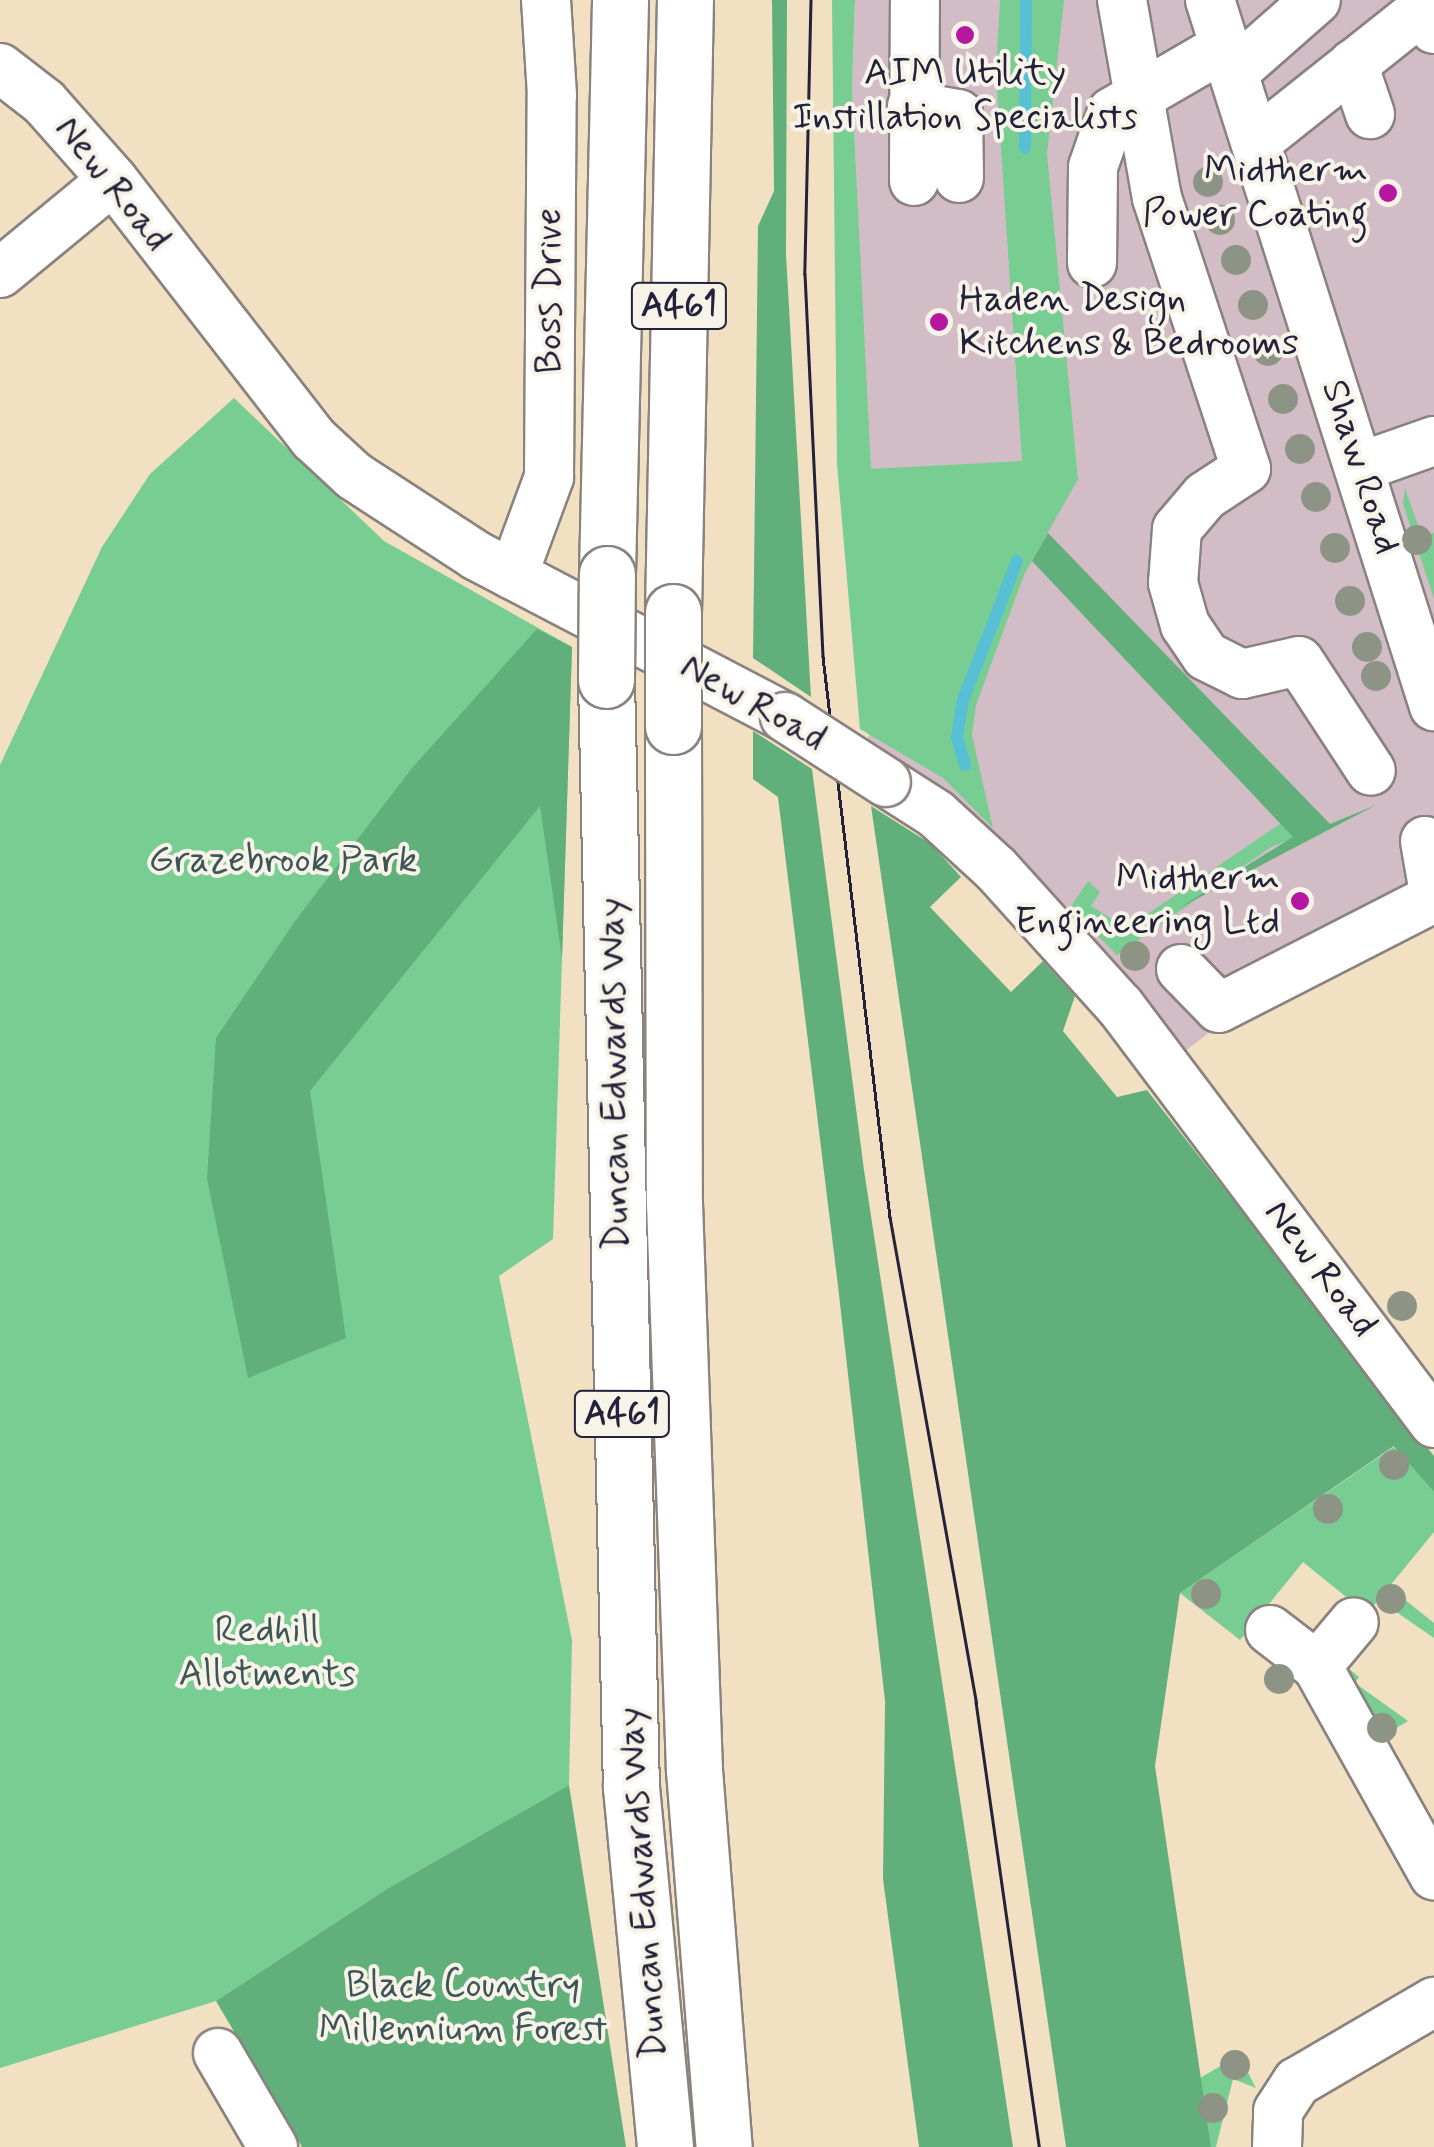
<!DOCTYPE html>
<style>
body{margin:0}
#map{position:relative;width:1434px;height:2147px;overflow:hidden;background:#f1e1c2;font-family:Mynerve,sans-serif}
div>[style]{position:absolute}
[style*='--x']{left:calc(var(--x)*1px);top:calc(var(--y)*1px);width:calc(var(--w)*1px);rotate:calc(var(--a)*1deg)}
.industrial>*{inset:0;background:#d2bdc6}
.green>*{inset:0;background:#77cd92}
.forest>*{inset:0;background:#61b07c}
.stream>*{height:12px;margin:-6px;padding:0 6px;transform-origin:6px;border-radius:6px;background:#58c0d5}
.roads{filter:drop-shadow(2px 0 #8a827e) drop-shadow(-2px 0 #8a827e) drop-shadow(0 2px #8a827e) drop-shadow(0 -2px #8a827e)}
.minor>*{height:48px;margin:-24px;padding:0 24px;transform-origin:24px;border-radius:24px;background:#fff}
.highway>*{height:55px;margin:-27.5px;padding:0 27.5px;transform-origin:27.5px;border-radius:27.5px;background:#fff}
.tram>*{height:2.5px;margin:-1.25px;padding:0 1.25px;transform-origin:1.25px;border-radius:1.25px;background:#22223b}
.bridges{filter:drop-shadow(2px 0 #8a827e) drop-shadow(-2px 0 #8a827e) drop-shadow(0 2px #8a827e) drop-shadow(0 -2px #8a827e)}
.minor-bridge>*{height:48px;margin:-24px;padding:0 24px;transform-origin:24px;border-radius:24px;background:#fff}
.highway-bridge>*{height:55px;margin:-27.5px;padding:0 27.5px;transform-origin:27.5px;border-radius:27.5px;background:#fff}
.trees>*{width:30px;height:30px;margin:-15px;border-radius:50%;background:#8d9486}
.dots>*{width:28px;height:28px;translate:-50% -50%;box-sizing:border-box;border:5px solid #f7f3e8;border-radius:50%}
span{translate:-50% -50%;white-space:nowrap;text-align:center;line-height:1.15;-webkit-text-stroke:8px #f7f3e8;paint-order:stroke}
.shield-label span{padding:2px 8px;background:#f7f3e8;border:2px solid;border-radius:8px;-webkit-text-stroke-width:0}
.shield-label{font-size:35px;color:#22223b;font-weight:700}
.poi-label{font-size:38px;color:#22223b}
.right{translate:-100% -50%;text-align:right}
.left{translate:0 -50%;text-align:left}
.street-label{font-size:38px;color:#22223b}
.park-label{font-size:38px;color:#3c5555}
</style>
<div id="map">
<div class="industrial">
<i style="clip-path:polygon(855px 0,1434px 0,1434px 914px,1231px 1016px,1167px 1065px,858px 762px,869px 735px,870px 469px,852px 89px)"></i>
</div>
<div class="green">
<i style="clip-path:polygon(832px 0,855px 0,852px 89px,871px 469px,1022px 461px,996px 74px,1000px 0,1064px 0,1047px 154px,1078px 479px,1024px 575px,976px 705px,972px 735px,993px 828px,943px 778px,860px 729px,837px 464px)"></i>
<i style="clip-path:polygon(234px 398px,384px 541px,572px 647px,553px 1239px,499px 1276px,572px 1640px,569px 1785px,390px 1887px,216px 2001px,0 2068px,0 765px,102px 547px,150px 474px)"></i>
<i style="clip-path:polygon(1405px 488px,1421px 534px,1434px 533px,1434px 599px,1403px 504px)"></i>
<i style="clip-path:polygon(1281px 823px,1294px 838px,1271px 847px,1117px 955px,1070px 908px,1088px 881px,1100px 892px,1091px 906px,1127px 928px)"></i>
<i style="clip-path:polygon(1395px 1446px,1434px 1492px,1434px 1532px,1389px 1587px,1434px 1623px,1434px 1638px,1379px 1600px,1366px 1613px,1303px 1562px,1240px 1640px,1180px 1593px)"></i>
<i style="clip-path:polygon(1348px 1668px,1359px 1677px,1355px 1683px,1408px 1721px,1378px 1739px)"></i>
<i style="clip-path:polygon(1239px 2055px,1256px 2088px,1233px 2079px,1216px 2147px,1211px 2147px,1200px 2078px)"></i>
</div>
<div class="forest">
<i style="clip-path:polygon(772px 0,787px 0,786px 254px,811px 697px,753px 658px,758px 226px,774px 191px)"></i>
<i style="clip-path:polygon(1048px 533px,1330px 824px,1376px 805px,1179px 908px,1293px 837px,1032px 561px)"></i>
<i style="clip-path:polygon(537px 629px,572px 647px,562px 958px,540px 806px,310px 1091px,346px 1338px,248px 1378px,207px 1179px,216px 1038px,295px 921px,412px 768px)"></i>
<i style="clip-path:polygon(753px 731px,812px 769px,864px 1170px,1013px 2147px,919px 2147px,883px 1879px,885px 1701px,838px 1286px,778px 797px,753px 779px)"></i>
<i style="clip-path:polygon(871px 806px,931px 844px,961px 877px,930px 907px,1011px 992px,1043px 961px,1075px 996px,1063px 1031px,1117px 1097px,1147px 1090px,1434px 1456px,1434px 1492px,1394px 1446px,1180px 1593px,1155px 1766px,1211px 2147px,1066px 2147px)"></i>
<i style="clip-path:polygon(569px 1785px,626px 2147px,302px 2147px,216px 2001px,390px 1887px)"></i>
</div>
<div class="stream">
<i style="--x:1025;--y:148;--w:148;--a:-89.6"></i>
<i style="--x:965;--y:765;--w:29;--a:-106"></i>
<i style="--x:957;--y:737;--w:37;--a:-81"></i>
<i style="--x:963;--y:700;--w:149;--a:-68.8"></i>
</div>
<div class="roads">
<div class="minor">
<i style="--x:1122;--y:0;--w:201;--a:80"></i>
<i style="--x:1157;--y:198;--w:285;--a:71.8"></i>
<i style="--x:1246;--y:469;--w:49;--a:146.6"></i>
<i style="--x:1205;--y:496;--w:43;--a:130.3"></i>
<i style="--x:1177;--y:529;--w:54;--a:94.2"></i>
<i style="--x:1173;--y:583;--w:44;--a:74.1"></i>
<i style="--x:1185;--y:625;--w:37;--a:56"></i>
<i style="--x:1206;--y:656;--w:40;--a:26.6"></i>
<i style="--x:1242;--y:674;--w:58;--a:-12.8"></i>
<i style="--x:1299;--y:661;--w:131;--a:56.8"></i>
<i style="--x:1210;--y:0;--w:741;--a:72.4"></i>
<i style="--x:1353;--y:64;--w:53;--a:71.2"></i>
<i style="--x:0;--y:68;--w:56;--a:37.7"></i>
<i style="--x:44;--y:102;--w:104;--a:48.5"></i>
<i style="--x:113;--y:180;--w:328;--a:52.2"></i>
<i style="--x:314;--y:439;--w:54;--a:42.8"></i>
<i style="--x:354;--y:476;--w:147;--a:33"></i>
<i style="--x:477;--y:556;--w:348;--a:27.6"></i>
<i style="--x:1234;--y:72;--w:109;--a:-41.3"></i>
<i style="--x:912;--y:106;--w:47;--a:9.9"></i>
<i style="--x:958;--y:114;--w:64;--a:89.1"></i>
<i style="--x:1256;--y:142;--w:218;--a:-38.5"></i>
<i style="--x:1427;--y:6;--w:24;--a:73"></i>
<i style="--x:914;--y:181;--w:181;--a:-89.7"></i>
<i style="--x:1092;--y:263;--w:96;--a:-89.4"></i>
<i style="--x:1093;--y:167;--w:58;--a:-70.9"></i>
<i style="--x:1112;--y:112;--w:132;--a:-30.1"></i>
<i style="--x:0;--y:273;--w:146;--a:-39.5"></i>
<i style="--x:1360;--y:467;--w:78;--a:-19.4"></i>
<i style="--x:513;--y:575;--w:104;--a:-69.8"></i>
<i style="--x:549;--y:477;--w:382;--a:-89.6"></i>
<i style="--x:552;--y:95;--w:95;--a:-93.6"></i>
<i style="--x:886;--y:782;--w:59;--a:32.6"></i>
<i style="--x:936;--y:814;--w:81;--a:42.5"></i>
<i style="--x:996;--y:869;--w:185;--a:47.9"></i>
<i style="--x:1120;--y:1006;--w:522;--a:53.02"></i>
<i style="--x:1425;--y:841;--w:53;--a:80.2"></i>
<i style="--x:1181;--y:969;--w:54;--a:45.7"></i>
<i style="--x:1219;--y:1008;--w:242;--a:-27.1"></i>
<i style="--x:1270;--y:1630;--w:59;--a:37.5"></i>
<i style="--x:1317;--y:1666;--w:57;--a:-49.9"></i>
<i style="--x:1317;--y:1666;--w:240;--a:60.8"></i>
<i style="--x:218;--y:2053;--w:109;--a:59.7"></i>
<i style="--x:1277;--y:2147;--w:36;--a:-88"></i>
<i style="--x:1278;--y:2111;--w:35;--a:-57"></i>
<i style="--x:1297;--y:2082;--w:159;--a:-30.3"></i>
</div>
<div class="highway">
<i style="--x:607;--y:574;--w:574;--a:-88.7"></i>
<i style="--x:673;--y:612;--w:612;--a:-88.88"></i>
<i style="--x:606;--y:680;--w:1107;--a:88.71"></i>
<i style="--x:631;--y:1787;--w:362;--a:84.6"></i>
<i style="--x:673;--y:726;--w:477;--a:89.9"></i>
<i style="--x:674;--y:1203;--w:567;--a:87.98"></i>
<i style="--x:694;--y:1770;--w:378;--a:85.5"></i>
</div>
</div>
<div class="tram">
<i style="--x:811;--y:0;--w:274;--a:91.3"></i>
<i style="--x:805;--y:274;--w:383;--a:87.3"></i>
<i style="--x:823;--y:657;--w:564;--a:83.18"></i>
<i style="--x:890;--y:1217;--w:493;--a:79.9"></i>
<i style="--x:976;--y:1702;--w:449;--a:81.9"></i>
</div>
<div class="bridges">
<div class="minor-bridge">
<i style="--x:785;--y:717;--w:120;--a:32.8"></i>
</div>
<div class="highway-bridge">
<i style="--x:673;--y:612;--w:114;--a:90"></i>
<i style="--x:606;--y:680;--w:106;--a:-89.5"></i>
</div>
</div>
<div class="trees">
<i style="left:1208px;top:182px"></i>
<i style="left:1220px;top:220px"></i>
<i style="left:1236px;top:260px"></i>
<i style="left:1253px;top:305px"></i>
<i style="left:1268px;top:351px"></i>
<i style="left:1283px;top:399px"></i>
<i style="left:1300px;top:449px"></i>
<i style="left:1316px;top:497px"></i>
<i style="left:1417px;top:540px"></i>
<i style="left:1335px;top:548px"></i>
<i style="left:1350px;top:601px"></i>
<i style="left:1367px;top:647px"></i>
<i style="left:1376px;top:676px"></i>
<i style="left:1135px;top:956px"></i>
<i style="left:1402px;top:1306px"></i>
<i style="left:1394px;top:1465px"></i>
<i style="left:1328px;top:1509px"></i>
<i style="left:1206px;top:1594px"></i>
<i style="left:1391px;top:1599px"></i>
<i style="left:1279px;top:1679px"></i>
<i style="left:1382px;top:1728px"></i>
<i style="left:1235px;top:2065px"></i>
<i style="left:1213px;top:2108px"></i>
</div>
<div class="dots">
<i style="left:965px;top:35px;background:#b5179e"></i>
<i style="left:1388px;top:193px;background:#b5179e"></i>
<i style="left:939px;top:322px;background:#b5179e"></i>
<i style="left:1300px;top:901px;background:#b5179e"></i>
</div>
<div class="shield-label">
<span style="left:679px;top:306px">A461</span>
<span style="left:622px;top:1414px">A461</span>
</div>
<div class="poi-label">
<span style="left:965px;top:96px">AIM Utility<br>Instillation Specialists</span>
<span class="right" style="left:1368px;top:193px">Midtherm<br>Power Coating</span>
<span class="left" style="left:959px;top:322px">Haden Design<br>Kitchens &amp; Bedrooms</span>
<span class="right" style="left:1280px;top:901px">Midtherm<br>Engineering Ltd</span>
</div>
<div class="street-label">
<span style="left:112px;top:184px;rotate:51deg">New Road</span>
<span style="left:550px;top:291px;rotate:-90deg">Boss Drive</span>
<span style="left:1360px;top:467px;rotate:72deg">Shaw Road</span>
<span style="left:753px;top:703px;rotate:29deg">New Road</span>
<span style="left:615px;top:1074px;rotate:-91deg">Duncan Edwards Way</span>
<span style="left:1320px;top:1269px;rotate:53deg">New Road</span>
<span style="left:643px;top:1883px;rotate:-94deg">Duncan Edwards Way</span>
</div>
<div class="park-label">
<span style="left:283px;top:861px">Grazebrook Park</span>
<span style="left:267px;top:1653px">Redhill<br>Allotments</span>
<span style="left:463px;top:2008px">Black Country<br>Millennium Forest</span>
</div>
</div>
